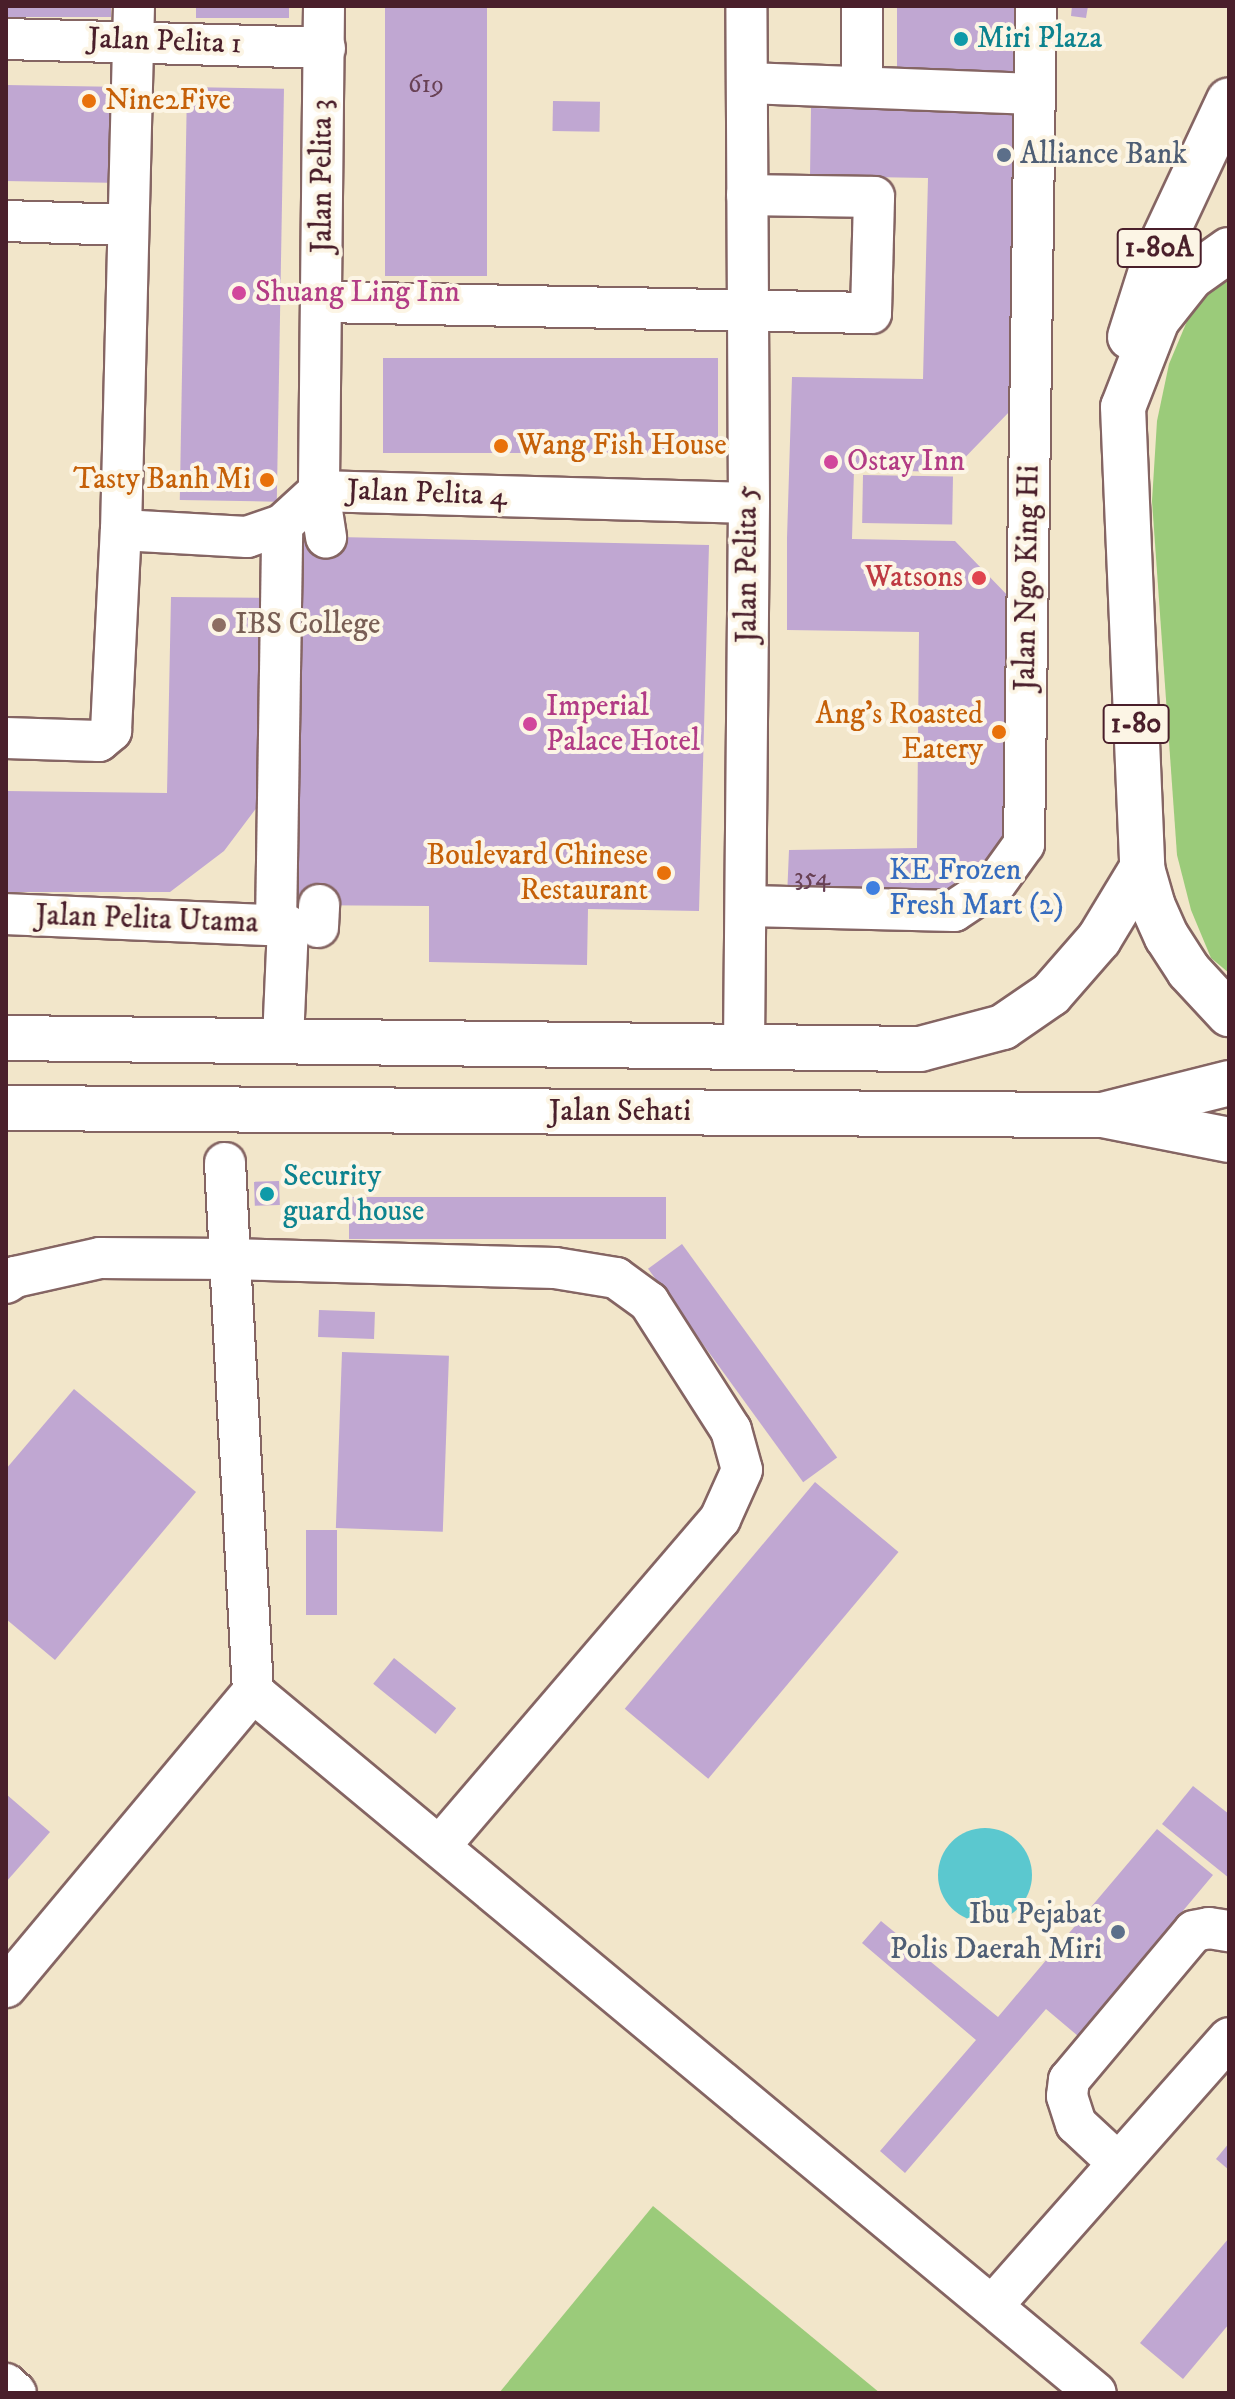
<!DOCTYPE html>
<style>
body{margin:0}
#map{position:relative;width:1235px;height:2399px;overflow:hidden;background:#f2e6ca;font-family:"IM FELL DW Pica",serif}
div>[style]{position:absolute}
[style*='--x']{left:calc(var(--x)*1px);top:calc(var(--y)*1px);width:calc(var(--w)*1px);rotate:calc(var(--a)*1deg)}
.green>*{inset:0;background:#9bcb7a}
.water>*{inset:0;background:#5bc8cf}
.round{border-radius:50%}
.building>*{inset:0;background:#c0a7d2;transform-origin:0 0}
.roads{filter:drop-shadow(2px 0 #856563) drop-shadow(-2px 0 #856563) drop-shadow(0 2px #856563) drop-shadow(0 -2px #856563)}
.minor>*{height:40px;margin:-20px;padding:0 20px;transform-origin:20px;border-radius:20px;background:#fff}
.major>*{height:44px;margin:-22px;padding:0 22px;transform-origin:22px;border-radius:22px;background:#fff}
.highway>*{height:44px;margin:-22px;padding:0 22px;transform-origin:22px;border-radius:22px;background:#fff}
.dots>*{width:22px;height:22px;translate:-50% -50%;box-sizing:border-box;border:4px solid #fcf5e5;border-radius:50%}
span{translate:-50% -50%;white-space:nowrap;text-align:center;line-height:1.15;-webkit-text-stroke:8px #fcf5e5;paint-order:stroke}
.number-label{font-size:26px;color:#684155}
.number-label span{-webkit-text-stroke-width:0}
.shield-label span{padding:2px 6px;background:#fcf5e5;border:2px solid;border-radius:6px;-webkit-text-stroke-width:0}
.shield-label{font-size:28px;color:#4a1f2b;font-weight:700}
.culture-label{font-size:30px;color:#0d838f}
.left{translate:0 -50%;text-align:left}
.street-label{font-size:30px;color:#4a1f2b}
.food-label{font-size:30px;color:#c56008}
.right{translate:-100% -50%;text-align:right}
.service-label{font-size:30px;color:#4e5e75}
.hotel-label{font-size:30px;color:#b23c85}
.health-label{font-size:30px;color:#be3a42}
.education-label{font-size:30px;color:#785e54}
.shop-label{font-size:30px;color:#366cbe}
.frame{position:absolute;inset:0;border:8px solid #4a1f2b;pointer-events:none}
</style>
<div id="map">
<div class="green">
<i style="clip-path:polygon(1229px 272px,1229px 973px,1211px 958px,1191px 910px,1177px 855px,1152px 501px,1157px 421px,1169px 364px,1190px 314px,1213px 283px)"></i>
<i style="clip-path:polygon(653px 2206px,880px 2393px,499px 2393px)"></i>
</div>
<div class="water">
<i class="round" style="left:938px;top:1828px;width:94px;height:94px"></i>
</div>
<div class="building">
<i style="left:6px;top:6px;width:105px;height:11px"></i>
<i style="left:196px;top:6px;width:93px;height:12px"></i>
<i style="left:385px;top:6px;width:102px;height:270px"></i>
<i style="left:897px;top:6px;width:127px;height:66px"></i>
<i style="clip-path:polygon(1072px 6px,1088px 6px,1086px 18px,1071px 16px)"></i>
<i style="left:6px;top:85px;width:104px;height:96px;rotate:1deg"></i>
<i style="left:187px;top:87px;width:97px;height:413px;rotate:1deg"></i>
<i style="left:553px;top:101px;width:47px;height:30px;rotate:1deg"></i>
<i style="clip-path:polygon(811px 108px,1018px 112px,1010px 411px,951px 472px,854px 470px,852px 539px,955px 541px,1011px 599px,1004px 844px,949px 897px,787px 897px,789px 850px,917px 848px,919px 632px,787px 630px,787px 538px,792px 377px,923px 379px,928px 178px,810px 176px)"></i>
<i style="left:383px;top:358px;width:335px;height:95px"></i>
<i style="left:863px;top:475px;width:90px;height:48px;rotate:1deg"></i>
<i style="clip-path:polygon(292px 536px,709px 545px,699px 911px,588px 909px,587px 965px,429px 962px,429px 906px,286px 905px)"></i>
<i style="clip-path:polygon(171px 597px,270px 598px,267px 794px,224px 851px,170px 892px,6px 892px,6px 791px,167px 793px)"></i>
<i style="left:279px;top:1181px;width:24px;height:25px;rotate:88deg"></i>
<i style="left:349px;top:1197px;width:317px;height:42px"></i>
<i style="left:682px;top:1244px;width:264px;height:42px;rotate:54deg"></i>
<i style="left:319px;top:1310px;width:56px;height:27px;rotate:2deg"></i>
<i style="left:342px;top:1352px;width:107px;height:176px;rotate:2deg"></i>
<i style="clip-path:polygon(74px 1389px,196px 1492px,55px 1660px,6px 1619px,6px 1469px)"></i>
<i style="left:815px;top:1482px;width:109px;height:296px;rotate:40deg"></i>
<i style="left:306px;top:1530px;width:31px;height:85px"></i>
<i style="left:394px;top:1658px;width:80px;height:33px;rotate:39deg"></i>
<i style="clip-path:polygon(1193px 1786px,1229px 1814px,1229px 1878px,1162px 1824px)"></i>
<i style="clip-path:polygon(6px 1794px,50px 1832px,6px 1882px)"></i>
<i style="clip-path:polygon(1157px 1829px,1213px 1875px,1078px 2036px,1046px 2009px,905px 2173px,880px 2151px,976px 2040px,862px 1943px,881px 1921px,998px 2017px)"></i>
<i style="clip-path:polygon(1229px 2143px,1229px 2170px,1216px 2159px)"></i>
<i style="clip-path:polygon(1229px 2238px,1229px 2324px,1183px 2379px,1140px 2343px)"></i>
</div>
<div class="roads">
<div class="minor">
<i style="--x:324;--y:6;--w:485;--a:90.6"></i>
<i style="--x:319;--y:491;--w:47;--a:81.3"></i>
<i style="--x:6;--y:39;--w:319;--a:1.6"></i>
<i style="--x:748;--y:83;--w:286;--a:2.2"></i>
<i style="--x:862;--y:86;--w:80;--a:-90"></i>
<i style="--x:6;--y:221;--w:121;--a:1.9"></i>
<i style="--x:322;--y:302;--w:549;--a:1.15"></i>
<i style="--x:871;--y:313;--w:116;--a:-88.5"></i>
<i style="--x:874;--y:197;--w:127;--a:-179.1"></i>
<i style="--x:121;--y:530;--w:126;--a:3.2"></i>
<i style="--x:247;--y:537;--w:37;--a:-19"></i>
<i style="--x:282;--y:525;--w:50;--a:-42.6"></i>
<i style="--x:319;--y:491;--w:430;--a:1.6"></i>
<i style="--x:6;--y:738;--w:93;--a:1.8"></i>
<i style="--x:99;--y:741;--w:16;--a:-40"></i>
<i style="--x:111;--y:731;--w:201;--a:-87.2"></i>
<i style="--x:121;--y:530;--w:524;--a:-88.58"></i>
<i style="--x:748;--y:906;--w:206;--a:1.4"></i>
<i style="--x:954;--y:911;--w:50;--a:-33.7"></i>
<i style="--x:996;--y:883;--w:48;--a:-54.3"></i>
<i style="--x:1024;--y:844;--w:838;--a:-89.18"></i>
<i style="--x:6;--y:914;--w:282;--a:2.4"></i>
<i style="--x:288;--y:926;--w:116;--a:92.5"></i>
<i style="--x:276;--y:926;--w:401;--a:-89.1"></i>
<i style="--x:318;--y:927;--w:22;--a:-87"></i>
<i style="--x:744;--y:1046;--w:543;--a:-89.47"></i>
<i style="--x:749;--y:503;--w:497;--a:-90.3"></i>
<i style="--x:225;--y:1163;--w:530;--a:86.97"></i>
<i style="--x:6;--y:1283;--w:11;--a:-34"></i>
<i style="--x:15;--y:1277;--w:87;--a:-12.6"></i>
<i style="--x:100;--y:1258;--w:129;--a:0.4"></i>
<i style="--x:229;--y:1259;--w:326;--a:1.6"></i>
<i style="--x:555;--y:1268;--w:62;--a:9.3"></i>
<i style="--x:616;--y:1278;--w:41;--a:36"></i>
<i style="--x:649;--y:1302;--w:152;--a:57.4"></i>
<i style="--x:731;--y:1430;--w:41;--a:74.6"></i>
<i style="--x:742;--y:1470;--w:54;--a:114.2"></i>
<i style="--x:720;--y:1519;--w:429;--a:130.6"></i>
<i style="--x:6;--y:1987;--w:385;--a:-50.1"></i>
<i style="--x:253;--y:1692;--w:1096;--a:39.75"></i>
<i style="--x:1118;--y:2163;--w:57;--a:-137.1"></i>
<i style="--x:1076;--y:2124;--w:29;--a:-108"></i>
<i style="--x:1067;--y:2096;--w:16;--a:-83"></i>
<i style="--x:1069;--y:2080;--w:194;--a:-50"></i>
<i style="--x:1194;--y:1931;--w:15;--a:-11"></i>
<i style="--x:1209;--y:1928;--w:20;--a:9"></i>
<i style="--x:994;--y:2304;--w:355;--a:-48.5"></i>
<i style="--x:6;--y:2384;--w:13;--a:42"></i>
</div>
<div class="major">
<i style="--x:6;--y:1038;--w:914;--a:0.69"></i>
<i style="--x:920;--y:1049;--w:86;--a:-14.8"></i>
<i style="--x:1003;--y:1027;--w:58;--a:-34.5"></i>
<i style="--x:1051;--y:994;--w:73;--a:-48.9"></i>
<i style="--x:1099;--y:939;--w:83;--a:-58.8"></i>
<i style="--x:6;--y:1108;--w:1096;--a:0.37"></i>
<i style="--x:1102;--y:1115;--w:131;--a:-14.1"></i>
</div>
<div class="highway">
<i style="--x:1229;--y:250;--w:47;--a:144.6"></i>
<i style="--x:1191;--y:277;--w:55;--a:128.3"></i>
<i style="--x:1157;--y:320;--w:93;--a:111.3"></i>
<i style="--x:1123;--y:407;--w:461;--a:87.6"></i>
<i style="--x:1142;--y:868;--w:37;--a:74"></i>
<i style="--x:1152;--y:904;--w:36;--a:66"></i>
<i style="--x:1167;--y:937;--w:40;--a:57.1"></i>
<i style="--x:1189;--y:971;--w:59;--a:47.1"></i>
<i style="--x:1130;--y:337;--w:83;--a:-72.4"></i>
<i style="--x:1155;--y:258;--w:174;--a:-64.9"></i>
<i style="--x:1102;--y:1115;--w:129;--a:11.1"></i>
</div>
</div>
<div class="dots">
<i style="left:961px;top:39px;background:#0f9aa8"></i>
<i style="left:89px;top:101px;background:#e8710a"></i>
<i style="left:1004px;top:155px;background:#5c6f8a"></i>
<i style="left:239px;top:293px;background:#d1479c"></i>
<i style="left:501px;top:446px;background:#e8710a"></i>
<i style="left:831px;top:462px;background:#d1479c"></i>
<i style="left:267px;top:480px;background:#e8710a"></i>
<i style="left:979px;top:578px;background:#e0444e"></i>
<i style="left:219px;top:625px;background:#8d6e63"></i>
<i style="left:530px;top:724px;background:#d1479c"></i>
<i style="left:999px;top:732px;background:#e8710a"></i>
<i style="left:664px;top:873px;background:#e8710a"></i>
<i style="left:873px;top:888px;background:#3f7fe0"></i>
<i style="left:267px;top:1194px;background:#0f9aa8"></i>
<i style="left:1118px;top:1932px;background:#5c6f8a"></i>
</div>
<div class="number-label">
<span style="left:426px;top:85px">619</span>
<span style="left:812px;top:878px">354</span>
</div>
<div class="shield-label">
<span style="left:1159px;top:248px">1-80A</span>
<span style="left:1136px;top:724px">1-80</span>
</div>
<div class="culture-label">
<span class="left" style="left:977px;top:39px">Miri Plaza</span>
<span class="left" style="left:283px;top:1194px">Security<br>guard house</span>
</div>
<div class="street-label">
<span style="left:165px;top:42px;rotate:2deg">Jalan Pelita 1</span>
<span style="left:323px;top:176px;rotate:-90deg">Jalan Pelita 3</span>
<span style="left:427px;top:494px;rotate:2deg">Jalan Pelita 4</span>
<span style="left:748px;top:564px;rotate:-90deg">Jalan Pelita 5</span>
<span style="left:1028px;top:578px;rotate:-89deg">Jalan Ngo King Hi</span>
<span style="left:147px;top:920px;rotate:2deg">Jalan Pelita Utama</span>
<span style="left:620px;top:1112px">Jalan Sehati</span>
</div>
<div class="food-label">
<span class="left" style="left:105px;top:101px">Nine2Five</span>
<span class="left" style="left:517px;top:446px">Wang Fish House</span>
<span class="right" style="left:251px;top:480px">Tasty Banh Mi</span>
<span class="right" style="left:983px;top:732px">Ang's Roasted<br>Eatery</span>
<span class="right" style="left:648px;top:873px">Boulevard Chinese<br>Restaurant</span>
</div>
<div class="service-label">
<span class="left" style="left:1020px;top:155px">Alliance Bank</span>
<span class="right" style="left:1102px;top:1932px">Ibu Pejabat<br>Polis Daerah Miri</span>
</div>
<div class="hotel-label">
<span class="left" style="left:255px;top:293px">Shuang Ling Inn</span>
<span class="left" style="left:847px;top:462px">Ostay Inn</span>
<span class="left" style="left:546px;top:724px">Imperial<br>Palace Hotel</span>
</div>
<div class="health-label">
<span class="right" style="left:963px;top:578px">Watsons</span>
</div>
<div class="education-label">
<span class="left" style="left:235px;top:625px">IBS College</span>
</div>
<div class="shop-label">
<span class="left" style="left:889px;top:888px">KE Frozen<br>Fresh Mart (2)</span>
</div>
<div class="frame"></div>
</div>
